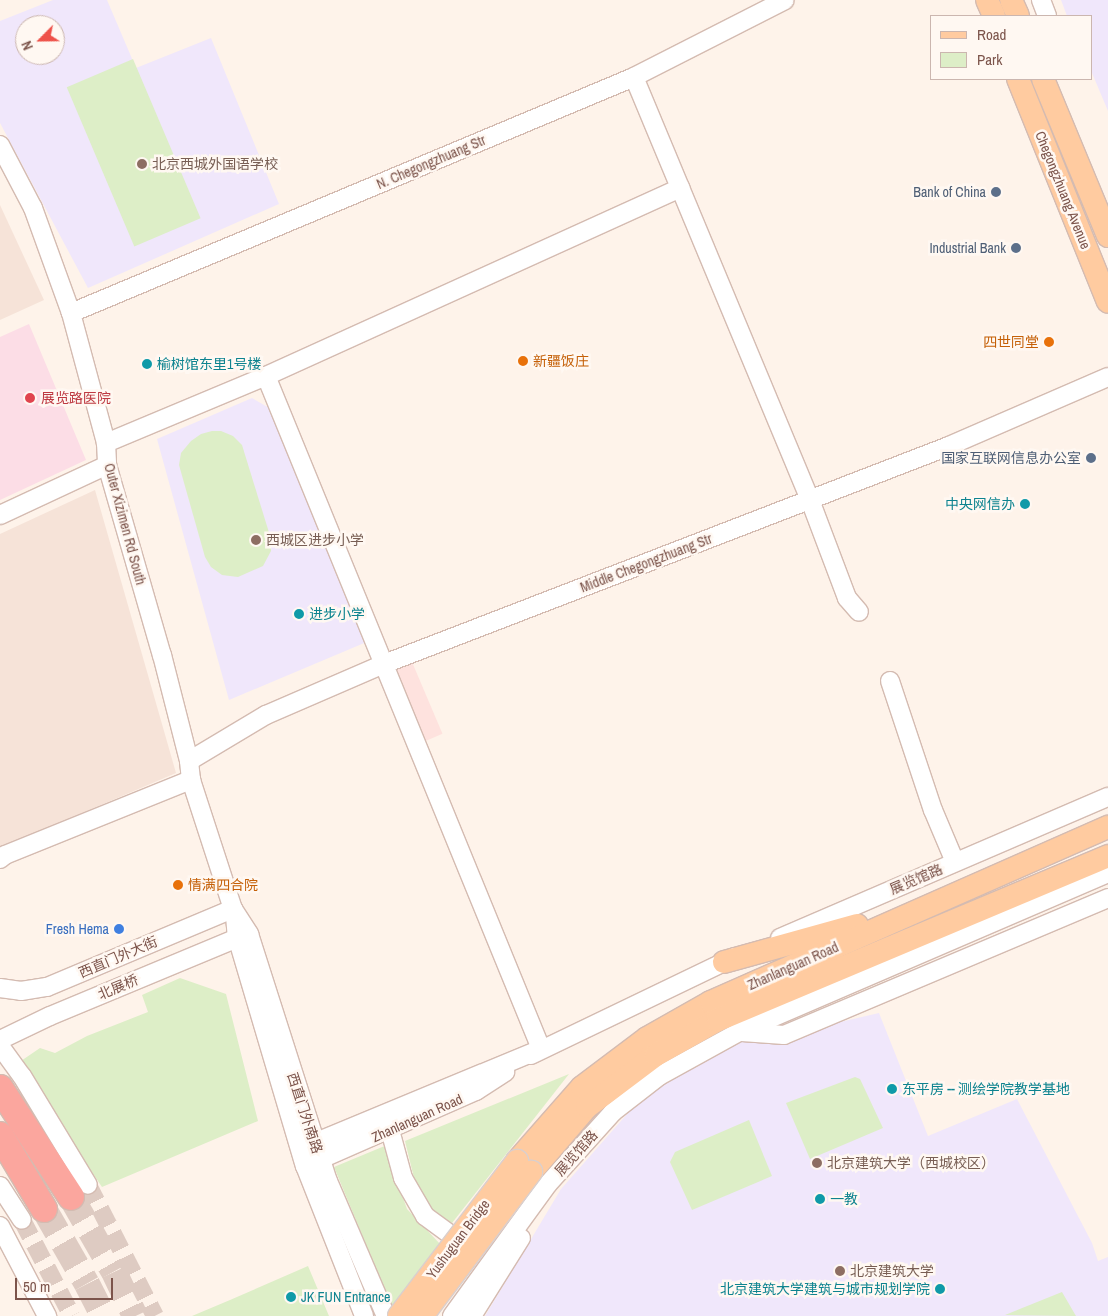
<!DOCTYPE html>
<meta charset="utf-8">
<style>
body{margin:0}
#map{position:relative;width:1108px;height:1316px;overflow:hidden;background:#fef3ea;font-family:"Archivo Narrow","Noto Sans SC",sans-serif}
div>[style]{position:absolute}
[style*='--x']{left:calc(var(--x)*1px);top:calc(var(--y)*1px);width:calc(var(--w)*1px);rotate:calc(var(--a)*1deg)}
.residential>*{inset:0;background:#f6e3d8}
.commercial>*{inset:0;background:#fee2de;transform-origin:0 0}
.education>*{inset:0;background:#f0e7fb}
.medical>*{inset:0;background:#fcdde6}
.green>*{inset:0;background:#ddeec7;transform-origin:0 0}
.minor-tunnel>*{height:18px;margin-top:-9px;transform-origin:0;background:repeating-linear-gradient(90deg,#decbc2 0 18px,transparent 0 27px)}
.highway-tunnel>*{height:26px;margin-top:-13px;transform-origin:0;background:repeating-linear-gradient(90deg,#decbc2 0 26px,transparent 0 39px)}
.roads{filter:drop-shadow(1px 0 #d4bbb1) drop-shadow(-1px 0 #d4bbb1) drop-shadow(0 1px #d4bbb1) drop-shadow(0 -1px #d4bbb1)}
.minor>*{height:18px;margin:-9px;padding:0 9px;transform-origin:9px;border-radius:9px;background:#fff}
.major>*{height:22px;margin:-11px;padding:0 11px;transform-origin:11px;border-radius:11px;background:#ffcba0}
.highway>*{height:26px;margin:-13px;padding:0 13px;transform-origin:13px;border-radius:13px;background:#fba69e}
.bridges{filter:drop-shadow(1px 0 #dacfcd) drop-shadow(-1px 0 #dacfcd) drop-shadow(0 1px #dacfcd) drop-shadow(0 -1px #dacfcd)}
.major-bridge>*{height:22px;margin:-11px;padding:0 11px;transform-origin:11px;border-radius:11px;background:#ffcba0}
.dots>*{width:14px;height:14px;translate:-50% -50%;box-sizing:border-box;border:2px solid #fff8f2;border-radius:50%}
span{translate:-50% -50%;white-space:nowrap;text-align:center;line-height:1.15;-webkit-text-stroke:5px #fff8f2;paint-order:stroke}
.street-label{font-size:14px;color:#7c544b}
.education-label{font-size:14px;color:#785e54}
.left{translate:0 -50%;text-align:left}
.service-label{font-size:14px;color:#4e5e75}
.right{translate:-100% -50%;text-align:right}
.food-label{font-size:14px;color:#c56008}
.culture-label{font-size:14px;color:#0d838f}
.health-label{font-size:14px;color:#be3a42}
.shop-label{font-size:14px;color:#366cbe}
.legend{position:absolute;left:930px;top:15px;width:162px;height:65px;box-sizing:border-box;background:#fff8f2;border:1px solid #cbb6af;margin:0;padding:6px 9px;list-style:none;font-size:15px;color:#7c544b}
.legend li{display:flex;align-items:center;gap:10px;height:25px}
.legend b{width:25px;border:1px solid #cbb6af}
.north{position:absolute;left:15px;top:15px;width:50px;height:50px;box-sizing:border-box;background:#fff8f2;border:1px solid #cbb6af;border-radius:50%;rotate:247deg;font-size:14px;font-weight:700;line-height:20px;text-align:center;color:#7c544b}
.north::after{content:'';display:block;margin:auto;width:18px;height:22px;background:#ee5149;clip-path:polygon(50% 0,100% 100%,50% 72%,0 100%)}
.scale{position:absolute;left:15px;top:1278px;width:98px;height:22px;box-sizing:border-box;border:2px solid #7c544b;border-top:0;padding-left:6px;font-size:15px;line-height:18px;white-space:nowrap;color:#7c544b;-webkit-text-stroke:4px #fff8f2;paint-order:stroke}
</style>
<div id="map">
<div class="residential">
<i style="clip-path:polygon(0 205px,44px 300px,0 320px)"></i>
<i style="clip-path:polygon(95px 490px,176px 773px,0 848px,0 534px)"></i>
</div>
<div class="commercial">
<i style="left:412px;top:662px;width:78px;height:22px;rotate:67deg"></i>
</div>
<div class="education">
<i style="clip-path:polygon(evenodd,53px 0,107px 0,136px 68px,211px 38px,279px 204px,88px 288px,0 123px,0 21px,53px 0,25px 25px,55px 25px,55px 55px,25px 55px,25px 25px)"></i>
<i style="clip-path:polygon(1061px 0,1108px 0,1108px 111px,1092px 73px,1092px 16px,1067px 16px)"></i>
<i style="clip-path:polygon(252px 398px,271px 409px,369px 641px,229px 700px,157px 439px)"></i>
<i style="clip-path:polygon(879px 1013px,928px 1136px,1017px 1099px,1092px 1243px,1098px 1261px,1108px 1257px,1108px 1316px,485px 1316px,561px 1189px,658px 1079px,739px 1032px,784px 1035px)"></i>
</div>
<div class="medical">
<i style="clip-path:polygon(29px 324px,86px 460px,0 500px,0 337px)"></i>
</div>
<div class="green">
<i style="left:133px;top:59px;width:173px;height:72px;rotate:67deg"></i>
<i style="clip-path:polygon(212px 431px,221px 431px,233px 436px,242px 445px,271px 539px,271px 551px,263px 566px,238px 577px,222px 575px,211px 567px,205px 557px,179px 465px,181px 453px,191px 441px,201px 434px)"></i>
<i style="clip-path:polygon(180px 978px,226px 994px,258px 1121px,102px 1187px,18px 1063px,40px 1048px,55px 1053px,87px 1036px,148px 1012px,142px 995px)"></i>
<i style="clip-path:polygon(569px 1074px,452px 1223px,434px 1214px,414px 1178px,405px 1141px)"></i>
<i style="clip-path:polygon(855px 1077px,860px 1079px,883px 1128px,810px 1159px,786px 1103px)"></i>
<i style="clip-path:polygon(749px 1120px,772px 1176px,692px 1210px,670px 1162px,675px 1152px)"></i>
<i style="clip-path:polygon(387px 1145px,397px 1181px,407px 1209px,441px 1245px,393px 1310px,334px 1167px)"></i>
<i style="clip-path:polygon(308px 1266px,329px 1316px,192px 1316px,230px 1300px)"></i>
<i style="clip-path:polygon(1062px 1292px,1076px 1316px,1005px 1315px)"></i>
</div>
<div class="minor-tunnel">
<i style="--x:88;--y:1185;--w:147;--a:62.9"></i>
<i style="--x:22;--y:1220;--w:108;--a:62.5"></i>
</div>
<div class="highway-tunnel">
<i style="--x:71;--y:1197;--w:86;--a:60.2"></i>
<i style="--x:114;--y:1272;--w:49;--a:64.5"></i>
<i style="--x:44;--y:1209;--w:86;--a:60.2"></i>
<i style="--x:87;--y:1284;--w:36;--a:63"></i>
</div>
<div class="roads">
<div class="minor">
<i style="--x:1041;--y:0;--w:17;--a:69"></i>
<i style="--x:634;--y:77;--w:458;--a:67.4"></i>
<i style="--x:810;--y:500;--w:105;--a:69.3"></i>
<i style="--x:847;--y:598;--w:18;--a:49"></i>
<i style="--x:0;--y:145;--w:71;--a:62.4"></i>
<i style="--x:33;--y:208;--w:112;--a:70.1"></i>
<i style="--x:71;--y:313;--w:135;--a:74.9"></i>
<i style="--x:106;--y:443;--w:22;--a:87"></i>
<i style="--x:107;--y:465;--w:198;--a:73.9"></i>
<i style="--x:162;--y:655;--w:109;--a:75.7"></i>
<i style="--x:189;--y:761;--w:19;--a:84"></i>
<i style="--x:191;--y:780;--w:136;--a:72"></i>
<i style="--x:233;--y:909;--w:30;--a:57"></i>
<i style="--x:249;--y:934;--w:259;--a:72.3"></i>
<i style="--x:328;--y:1181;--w:147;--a:66.8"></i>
<i style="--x:71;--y:313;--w:610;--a:-22.74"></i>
<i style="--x:634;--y:77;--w:169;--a:-27"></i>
<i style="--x:266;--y:376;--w:727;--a:67.77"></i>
<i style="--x:541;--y:1049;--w:246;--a:157.5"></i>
<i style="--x:106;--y:443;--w:173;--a:-22.7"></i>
<i style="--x:266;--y:376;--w:455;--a:-24.4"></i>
<i style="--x:0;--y:515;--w:118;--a:-25"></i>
<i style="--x:890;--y:681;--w:136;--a:71.6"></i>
<i style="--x:933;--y:810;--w:56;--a:67.1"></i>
<i style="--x:189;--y:761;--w:90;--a:-30.9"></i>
<i style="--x:266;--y:715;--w:129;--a:-23.4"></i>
<i style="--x:384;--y:664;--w:606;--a:-21.1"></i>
<i style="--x:949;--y:446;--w:173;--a:-23.5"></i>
<i style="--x:0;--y:859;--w:6;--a:-39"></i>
<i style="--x:5;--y:855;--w:201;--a:-22"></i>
<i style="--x:235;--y:916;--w:21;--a:85"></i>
<i style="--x:237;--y:937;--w:239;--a:73.5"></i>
<i style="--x:305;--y:1166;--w:161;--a:68.5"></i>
<i style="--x:780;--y:938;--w:357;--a:-23.3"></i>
<i style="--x:0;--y:988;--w:21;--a:8"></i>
<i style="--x:21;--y:991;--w:26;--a:-9"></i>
<i style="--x:47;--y:987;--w:202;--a:-22.8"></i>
<i style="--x:742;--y:1032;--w:42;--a:4.1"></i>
<i style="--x:784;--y:1035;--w:352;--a:-22.9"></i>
<i style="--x:0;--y:1040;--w:55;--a:-25.6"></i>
<i style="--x:50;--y:1016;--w:213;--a:-22.6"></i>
<i style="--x:0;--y:1046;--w:37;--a:54"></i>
<i style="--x:22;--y:1076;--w:127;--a:58.8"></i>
<i style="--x:531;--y:1055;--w:226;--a:-25.7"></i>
<i style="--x:390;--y:1130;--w:50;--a:74.8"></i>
<i style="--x:403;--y:1178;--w:44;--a:59.9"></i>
<i style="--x:425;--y:1216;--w:51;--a:36.2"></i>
<i style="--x:305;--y:1166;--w:187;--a:-23.7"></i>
<i style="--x:476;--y:1091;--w:35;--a:-33"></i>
<i style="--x:0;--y:1186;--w:40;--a:57.1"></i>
<i style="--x:0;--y:1226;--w:102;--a:62.4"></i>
<i style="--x:452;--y:1316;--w:163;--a:-54"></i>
<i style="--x:548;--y:1184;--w:97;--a:-47.9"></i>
<i style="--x:613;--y:1112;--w:58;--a:-38"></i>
<i style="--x:659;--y:1076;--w:91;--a:-28.8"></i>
<i style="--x:739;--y:1032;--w:402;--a:-23.3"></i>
<i style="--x:472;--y:1316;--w:92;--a:-57.9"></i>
</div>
<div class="major">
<i style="--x:987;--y:0;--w:17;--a:66"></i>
<i style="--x:1011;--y:0;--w:17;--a:66"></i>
<i style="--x:1018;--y:79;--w:240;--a:68"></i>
<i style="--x:1043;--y:79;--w:170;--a:67.5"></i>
<i style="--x:724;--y:962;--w:138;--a:-15.5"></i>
<i style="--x:517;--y:1161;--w:98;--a:-48.7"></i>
<i style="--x:582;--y:1087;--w:81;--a:-37"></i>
<i style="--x:647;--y:1038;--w:73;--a:-29.4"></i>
<i style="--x:711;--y:1002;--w:434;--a:-23.8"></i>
<i style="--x:531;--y:1172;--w:86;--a:-49.3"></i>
<i style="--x:587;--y:1107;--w:86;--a:-37"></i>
<i style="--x:656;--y:1055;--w:71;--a:-29.4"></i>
<i style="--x:718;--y:1020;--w:423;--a:-22.8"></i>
</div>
<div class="highway">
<i style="--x:0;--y:1088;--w:130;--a:56.9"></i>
<i style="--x:0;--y:1135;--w:86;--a:59.3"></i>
</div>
</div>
<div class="bridges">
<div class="major-bridge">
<i style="--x:399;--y:1316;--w:195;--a:-52.7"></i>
<i style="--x:422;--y:1316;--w:181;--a:-52.9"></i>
</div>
</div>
<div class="dots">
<i style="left:142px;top:164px;background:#8d6e63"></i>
<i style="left:996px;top:192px;background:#5c6f8a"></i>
<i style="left:1016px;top:248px;background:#5c6f8a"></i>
<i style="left:1049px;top:342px;background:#e8710a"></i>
<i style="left:523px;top:361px;background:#e8710a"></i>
<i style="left:147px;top:364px;background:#0f9aa8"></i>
<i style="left:30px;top:398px;background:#e0444e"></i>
<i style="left:1091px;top:458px;background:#5c6f8a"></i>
<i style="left:1025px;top:504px;background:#0f9aa8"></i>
<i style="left:256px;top:540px;background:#8d6e63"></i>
<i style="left:299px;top:614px;background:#0f9aa8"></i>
<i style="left:178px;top:885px;background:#e8710a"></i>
<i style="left:119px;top:929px;background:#3f7fe0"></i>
<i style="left:892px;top:1089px;background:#0f9aa8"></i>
<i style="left:817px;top:1163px;background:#8d6e63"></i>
<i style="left:820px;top:1199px;background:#0f9aa8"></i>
<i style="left:840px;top:1271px;background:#8d6e63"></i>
<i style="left:940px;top:1289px;background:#0f9aa8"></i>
<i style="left:291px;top:1297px;background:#0f9aa8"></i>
</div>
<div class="street-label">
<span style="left:431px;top:162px;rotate:-23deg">N. Chegongzhuang Str</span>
<span style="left:1063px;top:190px;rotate:68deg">Chegongzhuang Avenue</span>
<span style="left:125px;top:524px;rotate:75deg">Outer Xizimen Rd South</span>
<span style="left:646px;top:563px;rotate:-21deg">Middle Chegongzhuang Str</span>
<span style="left:916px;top:879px;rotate:-23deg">展览馆路</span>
<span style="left:118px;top:957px;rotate:-23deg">西直门外大街</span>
<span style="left:793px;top:966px;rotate:-24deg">Zhanlanguan Road</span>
<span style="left:118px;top:987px;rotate:-23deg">北展桥</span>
<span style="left:305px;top:1113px;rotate:72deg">西直门外南路</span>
<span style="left:417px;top:1118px;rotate:-24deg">Zhanlanguan Road</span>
<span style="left:576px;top:1153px;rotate:-48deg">展览馆路</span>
<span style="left:458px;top:1239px;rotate:-53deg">Yushuguan Bridge</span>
</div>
<div class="education-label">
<span class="left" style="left:152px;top:164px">北京西城外国语学校</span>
<span class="left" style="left:266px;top:540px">西城区进步小学</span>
<span class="left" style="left:827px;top:1163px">北京建筑大学（西城校区）</span>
<span class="left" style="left:850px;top:1271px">北京建筑大学</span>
</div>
<div class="service-label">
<span class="right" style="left:986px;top:192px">Bank of China</span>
<span class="right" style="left:1006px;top:248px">Industrial Bank</span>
<span class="right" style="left:1081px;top:458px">国家互联网信息办公室</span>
</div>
<div class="food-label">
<span class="right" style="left:1039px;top:342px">四世同堂</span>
<span class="left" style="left:533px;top:361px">新疆饭庄</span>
<span class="left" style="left:188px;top:885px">情满四合院</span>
</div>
<div class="culture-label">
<span class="left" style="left:157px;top:364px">榆树馆东里1号楼</span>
<span class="right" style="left:1015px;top:504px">中央网信办</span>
<span class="left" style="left:309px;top:614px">进步小学</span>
<span class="left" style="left:902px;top:1089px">东平房 -- 测绘学院教学基地</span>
<span class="left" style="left:830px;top:1199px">一教</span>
<span class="right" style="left:930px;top:1289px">北京建筑大学建筑与城市规划学院</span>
<span class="left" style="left:301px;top:1297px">JK FUN Entrance</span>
</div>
<div class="health-label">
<span class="left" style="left:41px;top:398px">展览路医院</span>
</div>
<div class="shop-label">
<span class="right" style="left:109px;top:929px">Fresh Hema</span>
</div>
<ul class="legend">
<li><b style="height:6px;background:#ffcba0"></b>Road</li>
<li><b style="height:14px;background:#ddeec7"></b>Park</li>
</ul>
<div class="north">N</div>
<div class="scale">50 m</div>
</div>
